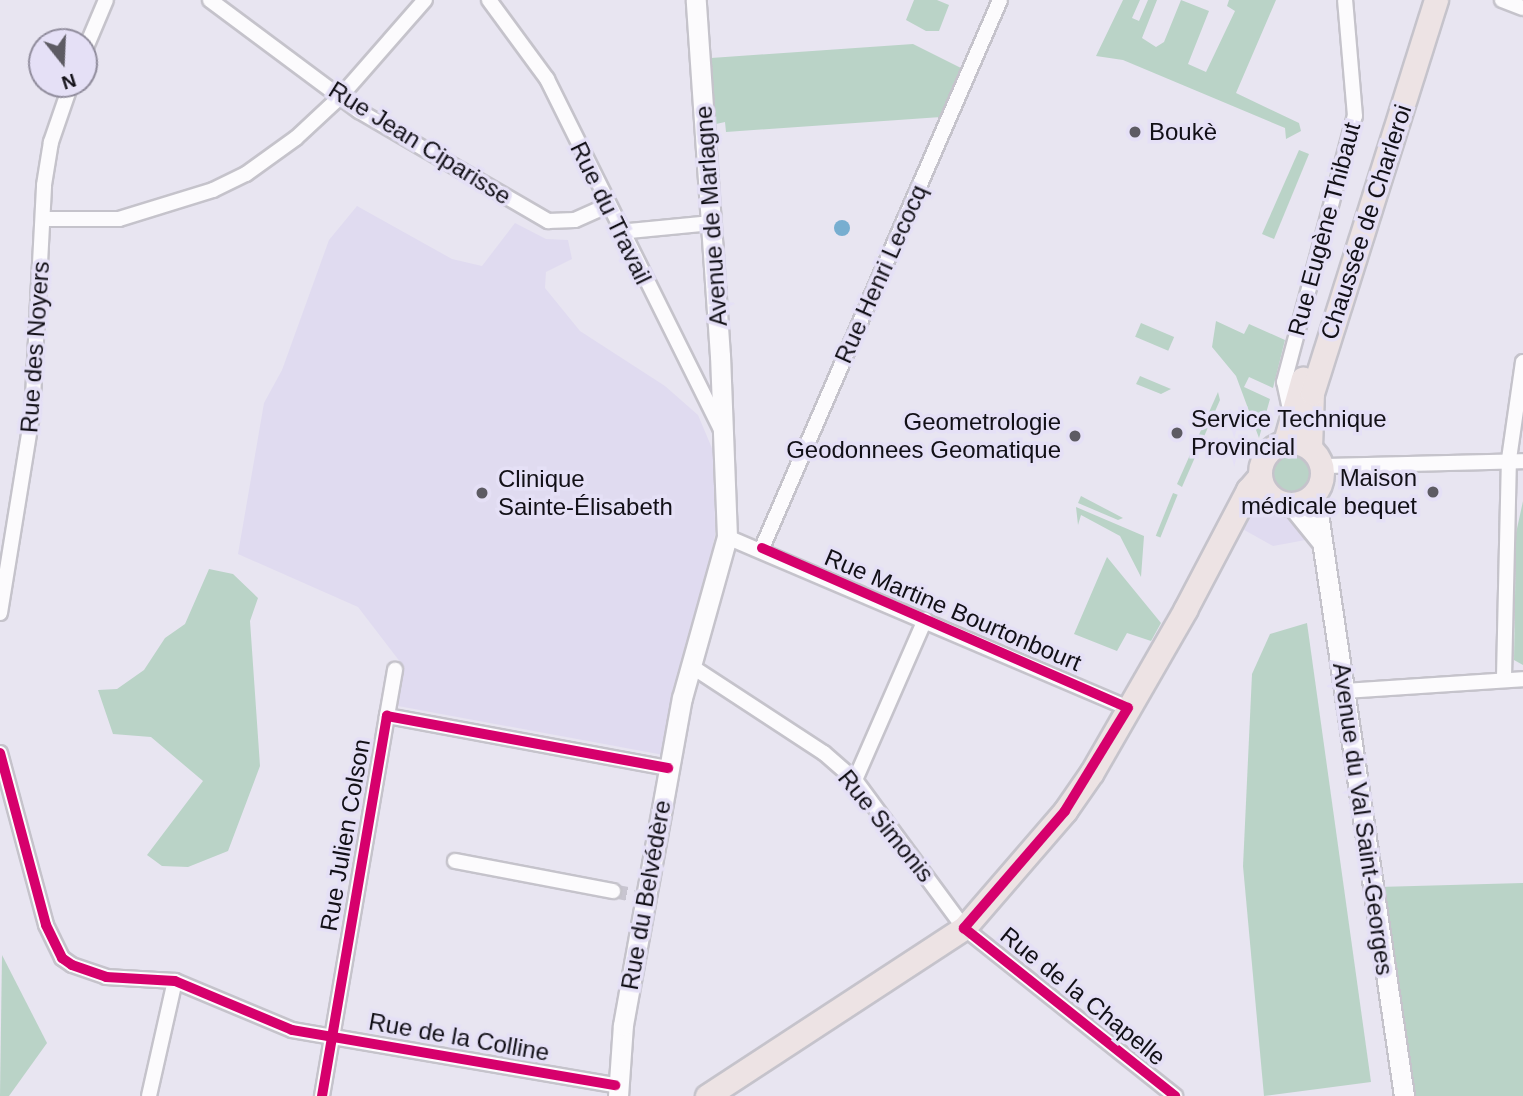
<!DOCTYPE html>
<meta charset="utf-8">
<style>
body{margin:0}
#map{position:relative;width:1523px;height:1096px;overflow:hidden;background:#e8e5f1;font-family:Arial,sans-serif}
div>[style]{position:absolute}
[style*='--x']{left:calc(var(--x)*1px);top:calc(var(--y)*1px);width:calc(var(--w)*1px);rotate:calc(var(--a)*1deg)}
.built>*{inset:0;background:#e0dbf0}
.green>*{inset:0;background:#bad3c7;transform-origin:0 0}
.round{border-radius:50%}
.water>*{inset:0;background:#77aed0}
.minor-tunnel>*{height:14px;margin-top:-7px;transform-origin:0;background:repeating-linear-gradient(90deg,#c8c5d0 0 14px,transparent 0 21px)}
.roads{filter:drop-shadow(2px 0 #c5c3cb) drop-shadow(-2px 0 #c5c3cb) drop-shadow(0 2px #c5c3cb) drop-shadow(0 -2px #c5c3cb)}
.minor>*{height:14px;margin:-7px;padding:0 7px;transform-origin:7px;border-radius:7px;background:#fcfbfd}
.secondary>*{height:19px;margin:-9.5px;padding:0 9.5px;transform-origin:9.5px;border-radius:9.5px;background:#fcfbfd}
.primary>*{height:23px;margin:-11.5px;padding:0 11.5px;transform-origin:11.5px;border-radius:11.5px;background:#ede3e4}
.primary>.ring{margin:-11.5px;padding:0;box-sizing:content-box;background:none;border:23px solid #ede3e4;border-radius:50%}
.cycleway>*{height:10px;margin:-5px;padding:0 5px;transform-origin:5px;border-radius:5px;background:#d6006c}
.dots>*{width:19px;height:19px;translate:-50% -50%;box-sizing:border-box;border:4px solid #e5e0f6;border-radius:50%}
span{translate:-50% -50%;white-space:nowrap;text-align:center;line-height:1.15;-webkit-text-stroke:7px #e5e0f6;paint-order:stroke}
.poi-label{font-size:24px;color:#121017}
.left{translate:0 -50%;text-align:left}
.right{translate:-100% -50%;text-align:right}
.street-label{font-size:24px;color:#121017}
.north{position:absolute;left:28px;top:28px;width:70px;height:70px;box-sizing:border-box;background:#e5e0f6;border:2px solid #918d9d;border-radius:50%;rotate:162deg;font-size:19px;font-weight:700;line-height:28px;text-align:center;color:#121017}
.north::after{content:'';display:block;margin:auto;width:24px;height:32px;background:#5d5b63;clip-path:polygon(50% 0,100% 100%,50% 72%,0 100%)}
</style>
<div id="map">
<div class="built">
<i style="clip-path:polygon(357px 206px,452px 259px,482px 266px,515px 223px,546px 239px,568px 240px,572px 259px,546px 272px,545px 288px,580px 331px,665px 386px,698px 415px,714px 453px,715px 535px,669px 756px,398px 706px,404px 667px,358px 607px,238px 554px,264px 403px,282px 370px,329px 240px)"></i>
<i style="clip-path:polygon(1273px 507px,1297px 516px,1311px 539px,1273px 546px,1239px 527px,1254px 511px)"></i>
</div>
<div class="green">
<i style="clip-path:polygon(914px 0,937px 0,949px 5px,939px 31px,926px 31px,906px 20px)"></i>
<i style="clip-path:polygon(1123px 0,1140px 0,1132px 18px,1139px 21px,1148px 0,1157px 0,1142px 38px,1156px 47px,1164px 42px,1181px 0,1209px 11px,1188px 64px,1206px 72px,1235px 11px,1227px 6px,1229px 0,1276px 0,1236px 93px,1299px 123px,1301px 131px,1286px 139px,1285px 128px,1123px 60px,1096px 56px)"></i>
<i style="clip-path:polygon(913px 44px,961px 68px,941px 117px,726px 132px,725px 122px,716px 124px,711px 58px)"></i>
<i style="clip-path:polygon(1299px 150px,1309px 154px,1274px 239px,1262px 234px)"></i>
<i style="clip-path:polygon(1216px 321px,1244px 334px,1249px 324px,1285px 340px,1273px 388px,1249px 377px,1244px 387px,1270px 399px,1259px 438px,1236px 376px,1212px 347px)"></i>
<i style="left:1141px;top:323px;width:36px;height:15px;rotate:23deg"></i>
<i style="clip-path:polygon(1140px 376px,1171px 389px,1161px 394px,1136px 384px)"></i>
<i style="clip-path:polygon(1218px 392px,1220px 400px,1182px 487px,1177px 484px)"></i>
<i class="round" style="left:1272px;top:452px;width:40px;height:40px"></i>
<i style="left:1173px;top:493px;width:5px;height:46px;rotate:22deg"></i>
<i style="clip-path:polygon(1081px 496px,1123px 518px,1118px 520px,1078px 503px)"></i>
<i style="clip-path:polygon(1523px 501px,1523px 665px,1514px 660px,1516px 533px)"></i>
<i style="clip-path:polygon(1076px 507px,1144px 536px,1141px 577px,1120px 536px,1081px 515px,1078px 525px)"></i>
<i style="clip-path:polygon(1107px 557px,1161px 623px,1151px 641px,1127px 633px,1117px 651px,1074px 634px)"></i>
<i style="clip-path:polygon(209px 569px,233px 574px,258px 598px,250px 621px,260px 766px,228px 851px,188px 867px,162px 866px,147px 855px,203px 781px,151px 737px,113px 734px,98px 690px,117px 689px,144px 670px,165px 638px,185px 624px)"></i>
<i style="clip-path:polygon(1307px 623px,1371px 1082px,1264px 1096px,1243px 866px,1252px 674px,1270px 634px)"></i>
<i style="clip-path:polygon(1523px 883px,1523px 1096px,1409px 1096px,1378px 887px)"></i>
<i style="clip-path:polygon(2px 955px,47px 1043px,9px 1096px,0 1096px)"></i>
</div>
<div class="water">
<i class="round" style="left:834px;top:220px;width:16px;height:16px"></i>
</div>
<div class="minor-tunnel">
<i style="--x:613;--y:891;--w:21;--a:11"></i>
</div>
<div class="roads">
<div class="minor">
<i style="--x:210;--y:0;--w:186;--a:36.7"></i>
<i style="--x:359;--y:111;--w:219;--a:30.2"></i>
<i style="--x:548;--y:221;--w:27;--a:-2"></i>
<i style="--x:575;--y:220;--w:35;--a:-24"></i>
<i style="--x:489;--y:0;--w:98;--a:53.7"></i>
<i style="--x:547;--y:79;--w:394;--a:63.6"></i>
<i style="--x:1502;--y:0;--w:22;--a:21"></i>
<i style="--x:84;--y:52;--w:56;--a:-67.1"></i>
<i style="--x:44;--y:219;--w:75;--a:0"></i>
<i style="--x:119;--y:219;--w:98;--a:-17.1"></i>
<i style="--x:213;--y:190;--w:37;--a:-26"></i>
<i style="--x:246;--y:174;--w:62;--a:-35.8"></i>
<i style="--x:296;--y:138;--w:60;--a:-43"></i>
<i style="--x:340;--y:97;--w:129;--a:-48.8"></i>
<i style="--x:619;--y:232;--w:93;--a:-5.5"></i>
<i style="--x:1291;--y:414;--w:33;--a:-102"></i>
<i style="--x:1284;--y:382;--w:275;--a:-75.1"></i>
<i style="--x:1355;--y:116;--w:116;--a:-94.9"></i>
<i style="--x:1323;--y:466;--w:200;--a:-1.4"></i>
<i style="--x:727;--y:537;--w:436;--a:23.1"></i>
<i style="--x:762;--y:548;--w:597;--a:-66.52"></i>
<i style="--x:0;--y:613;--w:200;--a:-80.8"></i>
<i style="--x:32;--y:416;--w:231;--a:-87"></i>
<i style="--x:44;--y:185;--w:44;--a:-80.8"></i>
<i style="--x:51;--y:142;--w:61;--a:-71"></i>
<i style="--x:691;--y:666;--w:159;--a:33.2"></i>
<i style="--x:824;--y:753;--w:41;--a:41.1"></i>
<i style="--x:855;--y:780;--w:184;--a:53.6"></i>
<i style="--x:964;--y:928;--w:270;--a:38.5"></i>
<i style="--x:1504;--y:677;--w:218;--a:-88.7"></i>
<i style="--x:1509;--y:459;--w:98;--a:-81.8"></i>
<i style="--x:1344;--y:691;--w:179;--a:-3.8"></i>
<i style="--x:387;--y:716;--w:47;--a:-80.1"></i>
<i style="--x:0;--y:753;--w:178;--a:75"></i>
<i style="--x:46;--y:925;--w:37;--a:64"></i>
<i style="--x:62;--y:958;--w:12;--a:35"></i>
<i style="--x:72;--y:965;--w:36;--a:19"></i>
<i style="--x:106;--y:977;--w:69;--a:3.3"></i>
<i style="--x:175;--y:981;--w:127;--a:22.7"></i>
<i style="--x:292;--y:1030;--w:328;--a:9.7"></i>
<i style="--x:855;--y:780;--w:175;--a:-66.4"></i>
<i style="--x:455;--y:861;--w:161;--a:10.8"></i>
<i style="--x:149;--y:1096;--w:118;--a:-77.3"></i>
<i style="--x:322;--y:1096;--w:386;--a:-80.3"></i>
<i style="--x:387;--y:716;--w:286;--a:10.5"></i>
</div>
<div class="secondary">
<i style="--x:1315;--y:493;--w:610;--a:81.6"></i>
<i style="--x:1291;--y:504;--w:48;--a:51"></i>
<i style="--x:618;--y:1096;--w:71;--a:-86"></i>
<i style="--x:623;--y:1025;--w:332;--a:-79.8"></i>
<i style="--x:682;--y:698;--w:167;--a:-74.4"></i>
<i style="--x:727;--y:537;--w:181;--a:-92.2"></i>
<i style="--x:720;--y:356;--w:357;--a:-93.9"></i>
</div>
<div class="primary">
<i class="ring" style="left:1260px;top:442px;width:39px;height:39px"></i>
<i style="--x:1285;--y:442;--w:66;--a:-74.3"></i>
<i style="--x:1310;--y:447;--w:54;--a:-87.9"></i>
<i style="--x:1312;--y:393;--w:412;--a:-72.5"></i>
<i style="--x:707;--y:1096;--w:307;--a:-33.2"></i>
<i style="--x:964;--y:928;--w:155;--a:-49.2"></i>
<i style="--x:1065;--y:811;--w:47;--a:-55.3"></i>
<i style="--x:1092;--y:772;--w:187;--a:-60.1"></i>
<i style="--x:1185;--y:610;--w:136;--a:-62.3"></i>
<i style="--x:1248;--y:490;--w:18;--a:-49"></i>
</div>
</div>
<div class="cycleway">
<i style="--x:762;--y:548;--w:399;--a:23.6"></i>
<i style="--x:1128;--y:708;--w:121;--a:121.5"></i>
<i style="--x:1065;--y:811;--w:155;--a:130.8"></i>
<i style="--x:964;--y:928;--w:270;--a:38.5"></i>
<i style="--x:0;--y:753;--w:178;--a:75"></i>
<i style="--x:46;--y:925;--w:37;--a:64"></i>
<i style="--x:62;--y:958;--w:12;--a:35"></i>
<i style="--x:72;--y:965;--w:36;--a:19"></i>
<i style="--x:106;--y:977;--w:69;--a:3.3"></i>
<i style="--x:175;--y:981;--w:127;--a:22.7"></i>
<i style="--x:292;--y:1030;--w:328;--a:9.7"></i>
<i style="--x:322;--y:1096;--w:386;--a:-80.3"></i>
<i style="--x:387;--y:716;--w:286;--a:10.5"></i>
</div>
<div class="dots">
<i style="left:1135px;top:132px;background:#5d5b63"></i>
<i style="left:1177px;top:433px;background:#5d5b63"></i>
<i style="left:1075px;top:436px;background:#5d5b63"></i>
<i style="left:1433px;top:492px;background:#5d5b63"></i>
<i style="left:482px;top:493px;background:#5d5b63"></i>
</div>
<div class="poi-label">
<span class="left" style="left:1149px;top:132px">Boukè</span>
<span class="left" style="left:1191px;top:433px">Service Technique<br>Provincial</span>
<span class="right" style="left:1061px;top:436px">Geometrologie<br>Geodonnees Geomatique</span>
<span class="right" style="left:1417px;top:492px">Maison<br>médicale bequet</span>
<span class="left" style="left:498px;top:493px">Clinique<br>Sainte-Élisabeth</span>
</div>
<div class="street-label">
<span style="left:420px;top:143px;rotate:32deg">Rue Jean Ciparisse</span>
<span style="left:611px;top:213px;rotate:64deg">Rue du Travail</span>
<span style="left:711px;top:216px;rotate:-94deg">Avenue de Marlagne</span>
<span style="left:1366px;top:222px;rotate:-72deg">Chaussée de Charleroi</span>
<span style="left:1324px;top:229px;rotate:-75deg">Rue Eugène Thibaut</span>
<span style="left:881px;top:274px;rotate:-66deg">Rue Henri Lecocq</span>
<span style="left:35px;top:347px;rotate:-86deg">Rue des Noyers</span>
<span style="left:953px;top:610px;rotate:23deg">Rue Martine Bourtonbourt</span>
<span style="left:1363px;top:819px;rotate:82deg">Avenue du Val Saint-Georges</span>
<span style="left:886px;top:826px;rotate:51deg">Rue Simonis</span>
<span style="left:345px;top:835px;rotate:-80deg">Rue Julien Colson</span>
<span style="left:646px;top:895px;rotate:-80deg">Rue du Belvédère</span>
<span style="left:1083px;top:996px;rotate:39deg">Rue de la Chapelle</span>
<span style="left:459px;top:1037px;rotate:10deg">Rue de la Colline</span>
</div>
<div class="north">N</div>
</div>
